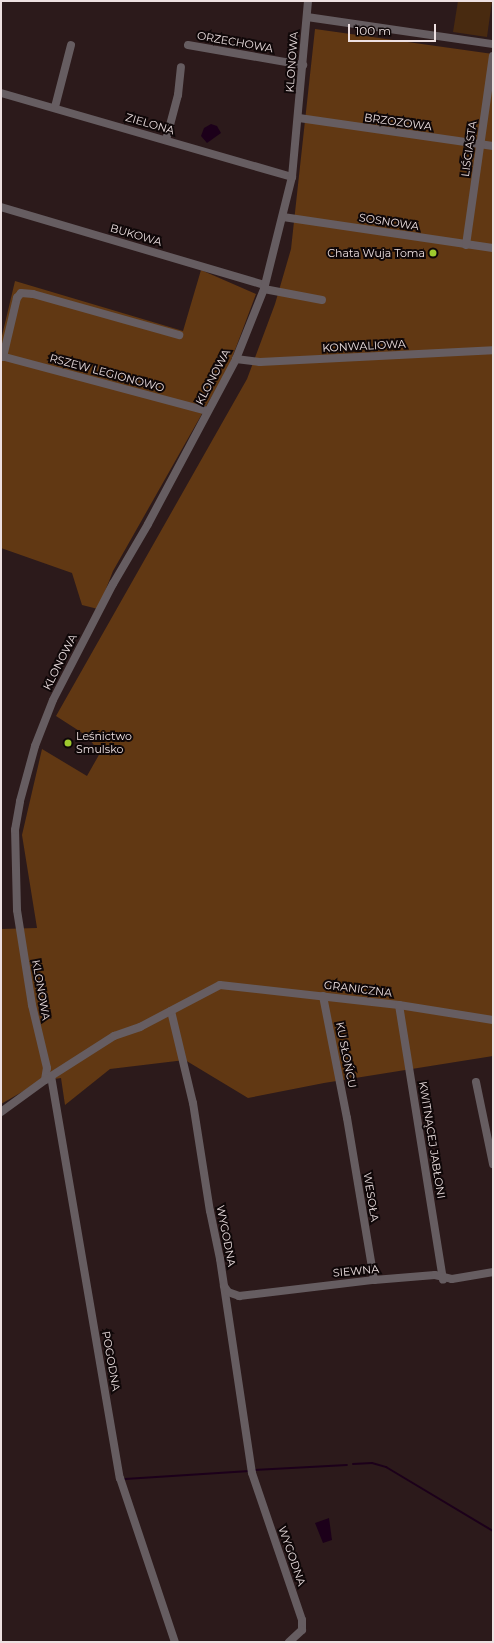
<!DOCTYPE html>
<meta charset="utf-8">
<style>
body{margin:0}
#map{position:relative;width:494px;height:1643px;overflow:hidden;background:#2c1a1b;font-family:Montserrat,sans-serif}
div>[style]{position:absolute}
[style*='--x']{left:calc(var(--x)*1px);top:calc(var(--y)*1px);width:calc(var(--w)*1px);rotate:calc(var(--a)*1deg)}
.green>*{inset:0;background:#482a10}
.forest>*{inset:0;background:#613813}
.water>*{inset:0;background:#1c001a}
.stream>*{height:2px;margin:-1px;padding:0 1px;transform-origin:1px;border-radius:1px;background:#1c001a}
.minor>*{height:8px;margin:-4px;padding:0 4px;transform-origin:4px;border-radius:4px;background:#665d61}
.dots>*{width:11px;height:11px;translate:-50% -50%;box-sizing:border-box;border:2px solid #0f0708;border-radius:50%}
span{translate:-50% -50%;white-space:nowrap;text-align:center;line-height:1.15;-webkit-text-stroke:4px #0f0708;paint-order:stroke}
.street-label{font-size:11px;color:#ede0e1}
.poi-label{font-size:11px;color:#ede0e1}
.right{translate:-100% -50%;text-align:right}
.left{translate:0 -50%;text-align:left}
.frame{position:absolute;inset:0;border:2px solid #ede0e1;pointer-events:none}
.scale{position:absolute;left:348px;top:24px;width:88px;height:18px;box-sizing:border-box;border:2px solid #ede0e1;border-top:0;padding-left:5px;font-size:12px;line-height:14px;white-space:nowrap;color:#ede0e1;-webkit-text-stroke:3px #0f0708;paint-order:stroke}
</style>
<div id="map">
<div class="green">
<i style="clip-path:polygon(458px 1px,492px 1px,487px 37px,453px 32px)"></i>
</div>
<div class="forest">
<i style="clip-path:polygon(315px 29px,493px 54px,493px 1056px,324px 1083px,248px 1098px,185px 1060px,110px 1069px,65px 1105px,61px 1078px,41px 1081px,1px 1104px,1px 929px,37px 928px,22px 835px,42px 749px,87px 776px,100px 753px,87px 736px,56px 716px,247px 379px,275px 304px,291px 249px)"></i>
<i style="clip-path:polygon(201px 270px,256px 294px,229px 366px,113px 571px,98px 609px,82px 605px,72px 573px,1px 548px,1px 340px,15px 281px,183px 331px)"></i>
</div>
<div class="water">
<i style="clip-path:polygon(211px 124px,217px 126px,221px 133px,207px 143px,201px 136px,204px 128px)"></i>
<i style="clip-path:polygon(329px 1518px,332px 1540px,323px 1543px,315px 1523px)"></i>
</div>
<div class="stream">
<i style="--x:353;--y:1464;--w:19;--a:-3"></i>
<i style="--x:372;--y:1463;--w:15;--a:16"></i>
<i style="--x:386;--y:1467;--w:125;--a:30.9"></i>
<i style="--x:254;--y:1470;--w:93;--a:-3.1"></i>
<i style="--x:125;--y:1479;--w:125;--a:-3.7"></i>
</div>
<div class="minor">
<i style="--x:307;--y:17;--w:188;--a:8.3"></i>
<i style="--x:188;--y:45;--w:117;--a:9.9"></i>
<i style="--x:1;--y:93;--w:303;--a:16.1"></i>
<i style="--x:55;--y:107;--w:64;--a:-75.5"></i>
<i style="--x:299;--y:118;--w:196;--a:8.2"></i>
<i style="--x:166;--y:140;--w:47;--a:-75.1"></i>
<i style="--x:178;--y:95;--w:28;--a:-84"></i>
<i style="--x:1;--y:207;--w:275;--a:16.5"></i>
<i style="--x:283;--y:217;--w:212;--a:8.4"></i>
<i style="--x:466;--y:245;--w:191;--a:-81.9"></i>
<i style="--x:264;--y:289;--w:59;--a:10.7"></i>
<i style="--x:1;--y:356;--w:213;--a:14.9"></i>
<i style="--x:3;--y:357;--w:61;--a:-76.7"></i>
<i style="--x:17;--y:298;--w:6;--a:-51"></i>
<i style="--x:21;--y:293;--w:12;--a:5"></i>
<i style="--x:33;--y:294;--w:152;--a:15.7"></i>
<i style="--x:236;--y:359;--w:24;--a:7"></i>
<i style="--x:260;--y:362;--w:233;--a:-2.9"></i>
<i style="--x:323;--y:996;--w:124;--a:78.9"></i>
<i style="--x:347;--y:1118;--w:164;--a:80.5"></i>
<i style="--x:399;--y:1005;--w:278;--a:80.9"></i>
<i style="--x:171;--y:1011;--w:95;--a:76.6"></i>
<i style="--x:193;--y:1103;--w:109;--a:81.1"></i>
<i style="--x:210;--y:1211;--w:49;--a:78.2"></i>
<i style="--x:220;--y:1259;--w:216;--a:81.5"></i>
<i style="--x:252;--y:1473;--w:155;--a:71.2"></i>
<i style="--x:302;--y:1620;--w:10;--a:90"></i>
<i style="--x:302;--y:1630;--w:18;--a:137"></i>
<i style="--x:51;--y:1076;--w:408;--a:80.3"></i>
<i style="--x:120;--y:1478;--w:173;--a:71.5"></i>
<i style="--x:45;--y:1080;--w:12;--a:-81"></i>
<i style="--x:47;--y:1068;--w:65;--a:-103.4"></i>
<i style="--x:32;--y:1005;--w:96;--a:-99"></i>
<i style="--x:17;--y:910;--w:80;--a:-91.4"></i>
<i style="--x:15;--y:830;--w:29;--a:-80"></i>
<i style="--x:20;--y:801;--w:57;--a:-74.7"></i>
<i style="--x:35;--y:746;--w:49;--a:-68.6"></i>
<i style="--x:53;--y:700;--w:131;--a:-62.7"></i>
<i style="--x:113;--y:584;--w:69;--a:-59.7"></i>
<i style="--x:148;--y:524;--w:187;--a:-61.9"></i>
<i style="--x:236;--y:359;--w:75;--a:-68.2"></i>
<i style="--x:264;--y:289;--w:115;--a:-76"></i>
<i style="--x:292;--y:177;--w:177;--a:-84.8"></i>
<i style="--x:476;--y:1082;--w:84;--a:78.3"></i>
<i style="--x:1;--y:1112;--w:54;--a:-36"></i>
<i style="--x:45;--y:1080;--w:82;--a:-32.5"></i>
<i style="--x:114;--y:1036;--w:28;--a:-19"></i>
<i style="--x:140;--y:1027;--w:90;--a:-27.7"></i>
<i style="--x:220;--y:985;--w:180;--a:6.4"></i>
<i style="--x:399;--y:1005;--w:95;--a:9.1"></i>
<i style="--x:224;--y:1286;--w:7;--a:56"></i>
<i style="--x:228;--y:1292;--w:12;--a:20"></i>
<i style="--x:239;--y:1296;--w:136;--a:-6.8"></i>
<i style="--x:374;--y:1280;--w:61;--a:-4.7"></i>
<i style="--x:435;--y:1275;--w:17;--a:13"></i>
<i style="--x:452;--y:1279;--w:42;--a:-9.7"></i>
</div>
<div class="dots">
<i style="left:433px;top:253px;background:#9eca2e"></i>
<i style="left:68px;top:743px;background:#9eca2e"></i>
</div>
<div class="street-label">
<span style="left:235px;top:42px;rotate:10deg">ORZECHOWA</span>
<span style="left:292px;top:62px;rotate:-86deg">KLONOWA</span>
<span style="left:398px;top:122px;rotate:8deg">BRZOZOWA</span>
<span style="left:150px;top:124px;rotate:16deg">ZIELONA</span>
<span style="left:469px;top:149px;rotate:-82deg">LIŚCIASTA</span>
<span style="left:389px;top:222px;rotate:9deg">SOSNOWA</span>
<span style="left:136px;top:235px;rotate:16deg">BUKOWA</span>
<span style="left:364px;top:346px;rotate:-3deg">KONWALIOWA</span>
<span style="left:107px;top:373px;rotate:15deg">RSZEW LEGIONOWO</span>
<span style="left:213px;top:377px;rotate:-62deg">KLONOWA</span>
<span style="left:60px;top:662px;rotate:-63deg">KLONOWA</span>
<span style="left:358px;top:989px;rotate:7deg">GRANICZNA</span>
<span style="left:41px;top:990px;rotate:80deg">KLONOWA</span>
<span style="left:346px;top:1055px;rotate:79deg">KU SŁOŃCU</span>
<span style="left:432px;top:1140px;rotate:81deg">KWITNĄCEJ JABŁONI</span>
<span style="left:371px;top:1197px;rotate:81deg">WESOŁA</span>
<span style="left:226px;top:1236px;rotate:79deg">WYGODNA</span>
<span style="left:356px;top:1271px;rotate:-5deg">SIEWNA</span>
<span style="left:111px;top:1361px;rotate:80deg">POGODNA</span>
<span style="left:292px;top:1556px;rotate:71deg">WYGODNA</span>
</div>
<div class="poi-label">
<span class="right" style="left:425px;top:253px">Chata Wuja Toma</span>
<span class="left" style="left:76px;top:743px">Leśnictwo<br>Smulsko</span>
</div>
<div class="frame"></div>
<div class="scale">100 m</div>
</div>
